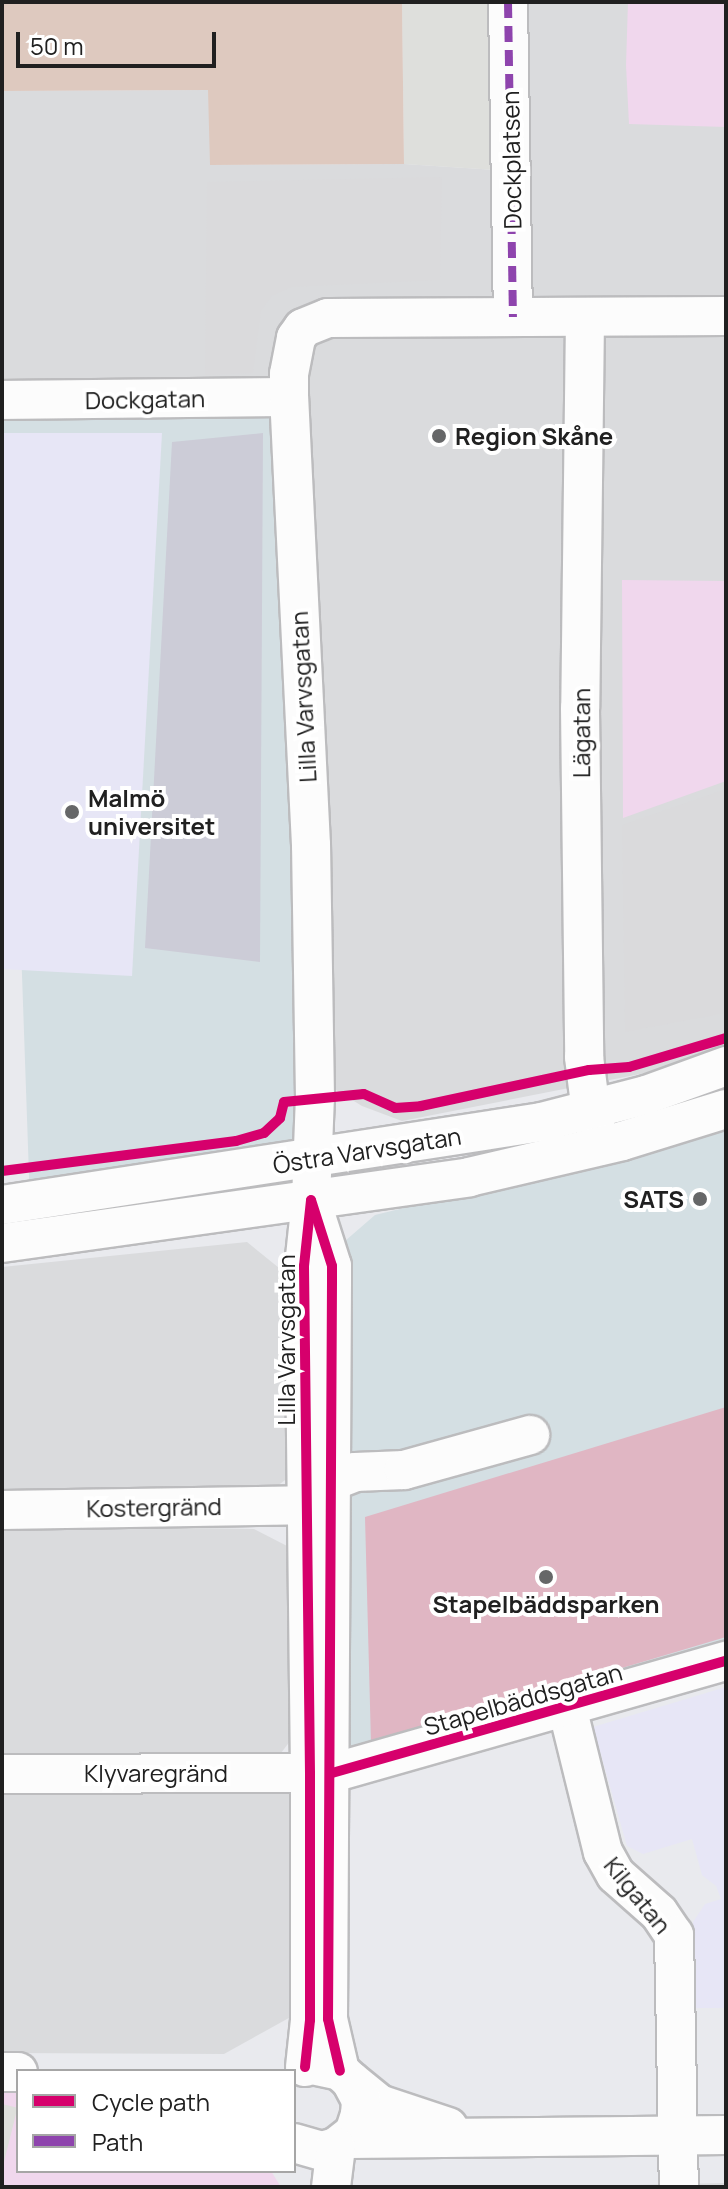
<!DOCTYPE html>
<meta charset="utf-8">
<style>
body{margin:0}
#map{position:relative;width:728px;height:2189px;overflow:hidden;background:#e9eaee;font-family:Manrope,sans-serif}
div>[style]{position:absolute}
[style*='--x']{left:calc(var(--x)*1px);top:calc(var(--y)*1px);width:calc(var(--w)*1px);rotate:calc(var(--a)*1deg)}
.residential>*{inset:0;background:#dadbdd}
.commercial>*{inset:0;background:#d4dfe3;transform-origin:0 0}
.education>*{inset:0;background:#e7e6f6}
.construction>*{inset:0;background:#ccccd7}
.park>*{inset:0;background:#f0d7ed}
.pitch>*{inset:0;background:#e0b6c3}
.parking>*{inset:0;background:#dadadc}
.plaza>*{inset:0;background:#dedfdc;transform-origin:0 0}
.water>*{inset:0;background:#dec9bf}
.roads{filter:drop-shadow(2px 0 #bcbcbe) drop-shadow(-2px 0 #bcbcbe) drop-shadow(0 2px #bcbcbe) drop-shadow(0 -2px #bcbcbe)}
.minor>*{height:38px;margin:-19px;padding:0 19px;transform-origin:19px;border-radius:19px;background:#fcfcfc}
.quiet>*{height:8px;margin-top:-4px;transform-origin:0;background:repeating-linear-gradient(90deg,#8e44ad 0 16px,transparent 0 24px)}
.cycleway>*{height:10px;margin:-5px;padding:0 5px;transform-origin:5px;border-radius:5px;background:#d6006c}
.dots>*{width:22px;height:22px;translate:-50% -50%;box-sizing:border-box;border:4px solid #fff;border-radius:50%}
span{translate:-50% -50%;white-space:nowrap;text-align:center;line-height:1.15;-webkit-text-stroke:8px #fff;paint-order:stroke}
.street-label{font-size:24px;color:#202020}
.poi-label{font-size:24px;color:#202020;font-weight:700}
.left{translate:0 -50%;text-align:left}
.right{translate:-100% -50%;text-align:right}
.frame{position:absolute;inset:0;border:4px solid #202020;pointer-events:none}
.legend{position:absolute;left:16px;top:2069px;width:280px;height:104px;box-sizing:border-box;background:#fff;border:2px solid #a6a6a6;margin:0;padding:10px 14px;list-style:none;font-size:24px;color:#202020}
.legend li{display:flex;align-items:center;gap:16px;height:40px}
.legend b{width:40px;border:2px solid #a6a6a6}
.scale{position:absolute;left:16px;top:32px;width:200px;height:36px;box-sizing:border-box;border:4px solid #202020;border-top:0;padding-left:10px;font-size:24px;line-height:28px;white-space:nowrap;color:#202020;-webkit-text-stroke:6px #fff;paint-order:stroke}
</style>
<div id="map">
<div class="residential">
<i style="clip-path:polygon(508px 2px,726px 2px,726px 316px,303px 328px,289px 397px,2px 400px,2px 91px,209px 90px,211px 165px,404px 164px,496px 170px)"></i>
<i style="clip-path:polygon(726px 330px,726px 1051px,691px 1064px,402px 1121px,362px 1106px,331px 1087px,301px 401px,308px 351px,338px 332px)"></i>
<i style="clip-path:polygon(247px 1242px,289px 1276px,293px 1474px,260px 1499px,2px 1499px,2px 1267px)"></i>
<i style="clip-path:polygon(10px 1525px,254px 1529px,289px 1547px,294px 1736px,268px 1770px,2px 1766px,2px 1529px)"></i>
<i style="clip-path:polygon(2px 1782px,254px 1782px,293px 1794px,296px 2014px,224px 2054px,5px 2053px,2px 2048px)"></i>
<i style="clip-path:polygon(726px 2183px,726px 2187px,542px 2187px)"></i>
</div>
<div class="commercial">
<i style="left:289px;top:397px;width:803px;height:287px;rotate:88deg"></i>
<i style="clip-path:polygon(726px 1116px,726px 1650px,375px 1754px,341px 1742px,338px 1280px,345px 1241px,375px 1215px,557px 1171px)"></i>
</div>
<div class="education">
<i style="clip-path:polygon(162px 433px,132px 976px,2px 969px,2px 433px)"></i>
<i style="clip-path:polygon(726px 1687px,726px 2008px,693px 2008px,693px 1922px,705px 1904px,721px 1899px,716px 1886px,702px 1875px,692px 1839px,643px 1854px,627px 1846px,593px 1727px)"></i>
</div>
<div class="construction">
<i style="clip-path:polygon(263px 433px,260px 962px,145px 948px,172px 442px)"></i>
</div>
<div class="park">
<i style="clip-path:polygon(628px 2px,726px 4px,726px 127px,629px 124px,626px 65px)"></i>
<i style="clip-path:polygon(622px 580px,726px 581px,726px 781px,623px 818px)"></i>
<i style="clip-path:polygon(2px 2084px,18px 2084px,18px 2171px,271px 2171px,281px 2187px,2px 2187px)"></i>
</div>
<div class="pitch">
<i style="clip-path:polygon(726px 1407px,726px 1637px,371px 1743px,365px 1517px)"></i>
</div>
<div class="parking">
<i style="clip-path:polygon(442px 177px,440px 280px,292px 287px,272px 296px,261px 311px,253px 373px,205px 375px,207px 182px)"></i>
<i style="clip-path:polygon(726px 789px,726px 1013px,625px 1032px,622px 825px)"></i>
</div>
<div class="plaza">
<i style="clip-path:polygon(402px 2px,508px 2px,496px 170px,404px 164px)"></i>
<i style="left:2px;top:2104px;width:16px;height:65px;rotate:14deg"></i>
</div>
<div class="water">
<i style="clip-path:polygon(2px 2px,402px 2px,404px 164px,210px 165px,208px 90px,2px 91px)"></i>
</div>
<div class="roads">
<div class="minor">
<i style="--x:508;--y:2;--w:315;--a:89.1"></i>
<i style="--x:585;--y:318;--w:390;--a:90.7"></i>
<i style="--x:580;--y:708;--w:349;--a:89.3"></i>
<i style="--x:584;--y:1057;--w:55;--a:82.7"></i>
<i style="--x:591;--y:1112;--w:35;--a:74"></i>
<i style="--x:2;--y:400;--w:287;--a:-0.6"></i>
<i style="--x:311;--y:1200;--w:102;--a:-87.8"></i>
<i style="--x:315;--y:1098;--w:253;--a:-90.9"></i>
<i style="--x:311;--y:845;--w:449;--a:-92.8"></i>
<i style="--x:289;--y:397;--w:23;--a:-90"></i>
<i style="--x:289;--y:374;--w:37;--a:-79"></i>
<i style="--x:296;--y:338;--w:12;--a:-55"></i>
<i style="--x:303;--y:328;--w:27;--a:-22"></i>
<i style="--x:328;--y:318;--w:398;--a:-0.3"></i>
<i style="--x:2;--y:1205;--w:546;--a:-8.74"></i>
<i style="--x:542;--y:1122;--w:107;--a:-14.6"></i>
<i style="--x:646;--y:1095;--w:85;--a:-19.9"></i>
<i style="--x:2;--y:1243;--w:472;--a:-8"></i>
<i style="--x:469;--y:1177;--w:157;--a:-13.2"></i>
<i style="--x:622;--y:1141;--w:109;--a:-17.1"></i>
<i style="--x:2;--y:1510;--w:303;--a:-0.9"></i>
<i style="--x:305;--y:1505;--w:37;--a:-41"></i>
<i style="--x:333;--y:1481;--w:24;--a:-22"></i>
<i style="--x:355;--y:1472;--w:49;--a:-2.3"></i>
<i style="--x:404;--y:1470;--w:131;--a:-15.5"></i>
<i style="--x:567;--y:1707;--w:149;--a:76.1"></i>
<i style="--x:603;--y:1852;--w:26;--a:61"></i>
<i style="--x:616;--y:1875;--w:57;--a:41.5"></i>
<i style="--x:659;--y:1913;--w:27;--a:56"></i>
<i style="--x:674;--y:1935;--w:252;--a:88.9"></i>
<i style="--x:332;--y:1773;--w:410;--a:-15.9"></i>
<i style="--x:2;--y:1774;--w:308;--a:-0.2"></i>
<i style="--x:305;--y:2067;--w:47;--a:-83.9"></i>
<i style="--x:310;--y:2020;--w:247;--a:-90"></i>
<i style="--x:310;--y:1773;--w:507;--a:-90.68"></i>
<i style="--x:304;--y:1266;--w:66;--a:-83.9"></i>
<i style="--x:311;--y:1200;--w:69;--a:72.3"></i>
<i style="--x:332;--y:1266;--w:16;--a:90"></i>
<i style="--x:332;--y:1282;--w:737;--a:90.31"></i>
<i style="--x:328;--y:2019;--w:53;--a:77"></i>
<i style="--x:2;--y:2072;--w:16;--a:0"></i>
<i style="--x:351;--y:2081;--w:36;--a:39"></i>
<i style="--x:379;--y:2104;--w:73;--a:18.4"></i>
<i style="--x:349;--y:2139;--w:377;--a:-0.6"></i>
<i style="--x:294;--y:2143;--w:29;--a:16"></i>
<i style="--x:322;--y:2151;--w:15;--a:-16"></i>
<i style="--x:336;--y:2147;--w:23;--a:-38"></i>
<i style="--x:354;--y:2133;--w:19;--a:-72"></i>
<i style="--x:360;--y:2115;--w:15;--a:-86"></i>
<i style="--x:361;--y:2100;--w:21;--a:-118"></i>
<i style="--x:351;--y:2081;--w:15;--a:-138"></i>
<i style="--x:340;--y:2071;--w:24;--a:-168"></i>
<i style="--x:331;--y:2187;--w:40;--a:-82.9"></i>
</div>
</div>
<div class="quiet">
<i style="--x:508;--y:2;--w:315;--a:89.1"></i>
</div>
<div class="cycleway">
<i style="--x:2;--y:1171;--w:236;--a:-7.3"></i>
<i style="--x:236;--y:1141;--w:29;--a:-16"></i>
<i style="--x:264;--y:1133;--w:22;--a:-43"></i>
<i style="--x:280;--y:1118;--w:16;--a:-76"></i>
<i style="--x:284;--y:1102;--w:80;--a:-5.7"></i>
<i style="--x:364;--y:1094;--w:34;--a:24"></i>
<i style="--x:395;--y:1108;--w:26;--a:-4"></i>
<i style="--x:421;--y:1106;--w:172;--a:-12.1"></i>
<i style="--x:589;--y:1070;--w:40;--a:-4.3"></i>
<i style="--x:629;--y:1067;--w:101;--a:-16.6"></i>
<i style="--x:332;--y:1773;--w:410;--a:-15.9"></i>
<i style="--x:305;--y:2067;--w:47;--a:-83.9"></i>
<i style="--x:310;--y:2020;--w:247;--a:-90"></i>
<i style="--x:310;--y:1773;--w:507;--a:-90.68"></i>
<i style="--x:304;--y:1266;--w:66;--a:-83.9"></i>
<i style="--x:311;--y:1200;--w:69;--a:72.3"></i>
<i style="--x:332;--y:1266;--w:16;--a:90"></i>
<i style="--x:332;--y:1282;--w:737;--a:90.31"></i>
<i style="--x:328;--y:2019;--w:53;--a:77"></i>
</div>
<div class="dots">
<i style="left:439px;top:436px;background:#666768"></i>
<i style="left:72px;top:812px;background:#666768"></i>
<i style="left:700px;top:1199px;background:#666768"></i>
<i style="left:546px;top:1577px;background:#666768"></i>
</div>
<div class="street-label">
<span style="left:511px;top:160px;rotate:-91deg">Dockplatsen</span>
<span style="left:145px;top:399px;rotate:-1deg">Dockgatan</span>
<span style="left:303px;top:697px;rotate:-93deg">Lilla Varvsgatan</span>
<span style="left:581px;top:733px;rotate:-90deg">Lägatan</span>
<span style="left:367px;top:1150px;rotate:-9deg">Östra Varvsgatan</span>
<span style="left:286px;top:1340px;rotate:-90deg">Lilla Varvsgatan</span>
<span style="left:154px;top:1507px;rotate:-1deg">Kostergränd</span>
<span style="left:523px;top:1699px;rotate:-16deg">Stapelbäddsgatan</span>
<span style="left:156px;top:1773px">Klyvaregränd</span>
<span style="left:638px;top:1895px;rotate:51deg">Kilgatan</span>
</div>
<div class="poi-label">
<span class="left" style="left:455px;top:436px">Region Skåne</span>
<span class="left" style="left:88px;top:812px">Malmö<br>universitet</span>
<span class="right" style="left:684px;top:1199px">SATS</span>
<span style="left:546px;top:1604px">Stapelbäddsparken</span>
</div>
<div class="frame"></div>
<ul class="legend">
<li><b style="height:10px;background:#d6006c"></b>Cycle path</li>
<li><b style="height:10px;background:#8e44ad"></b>Path</li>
</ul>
<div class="scale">50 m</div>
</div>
